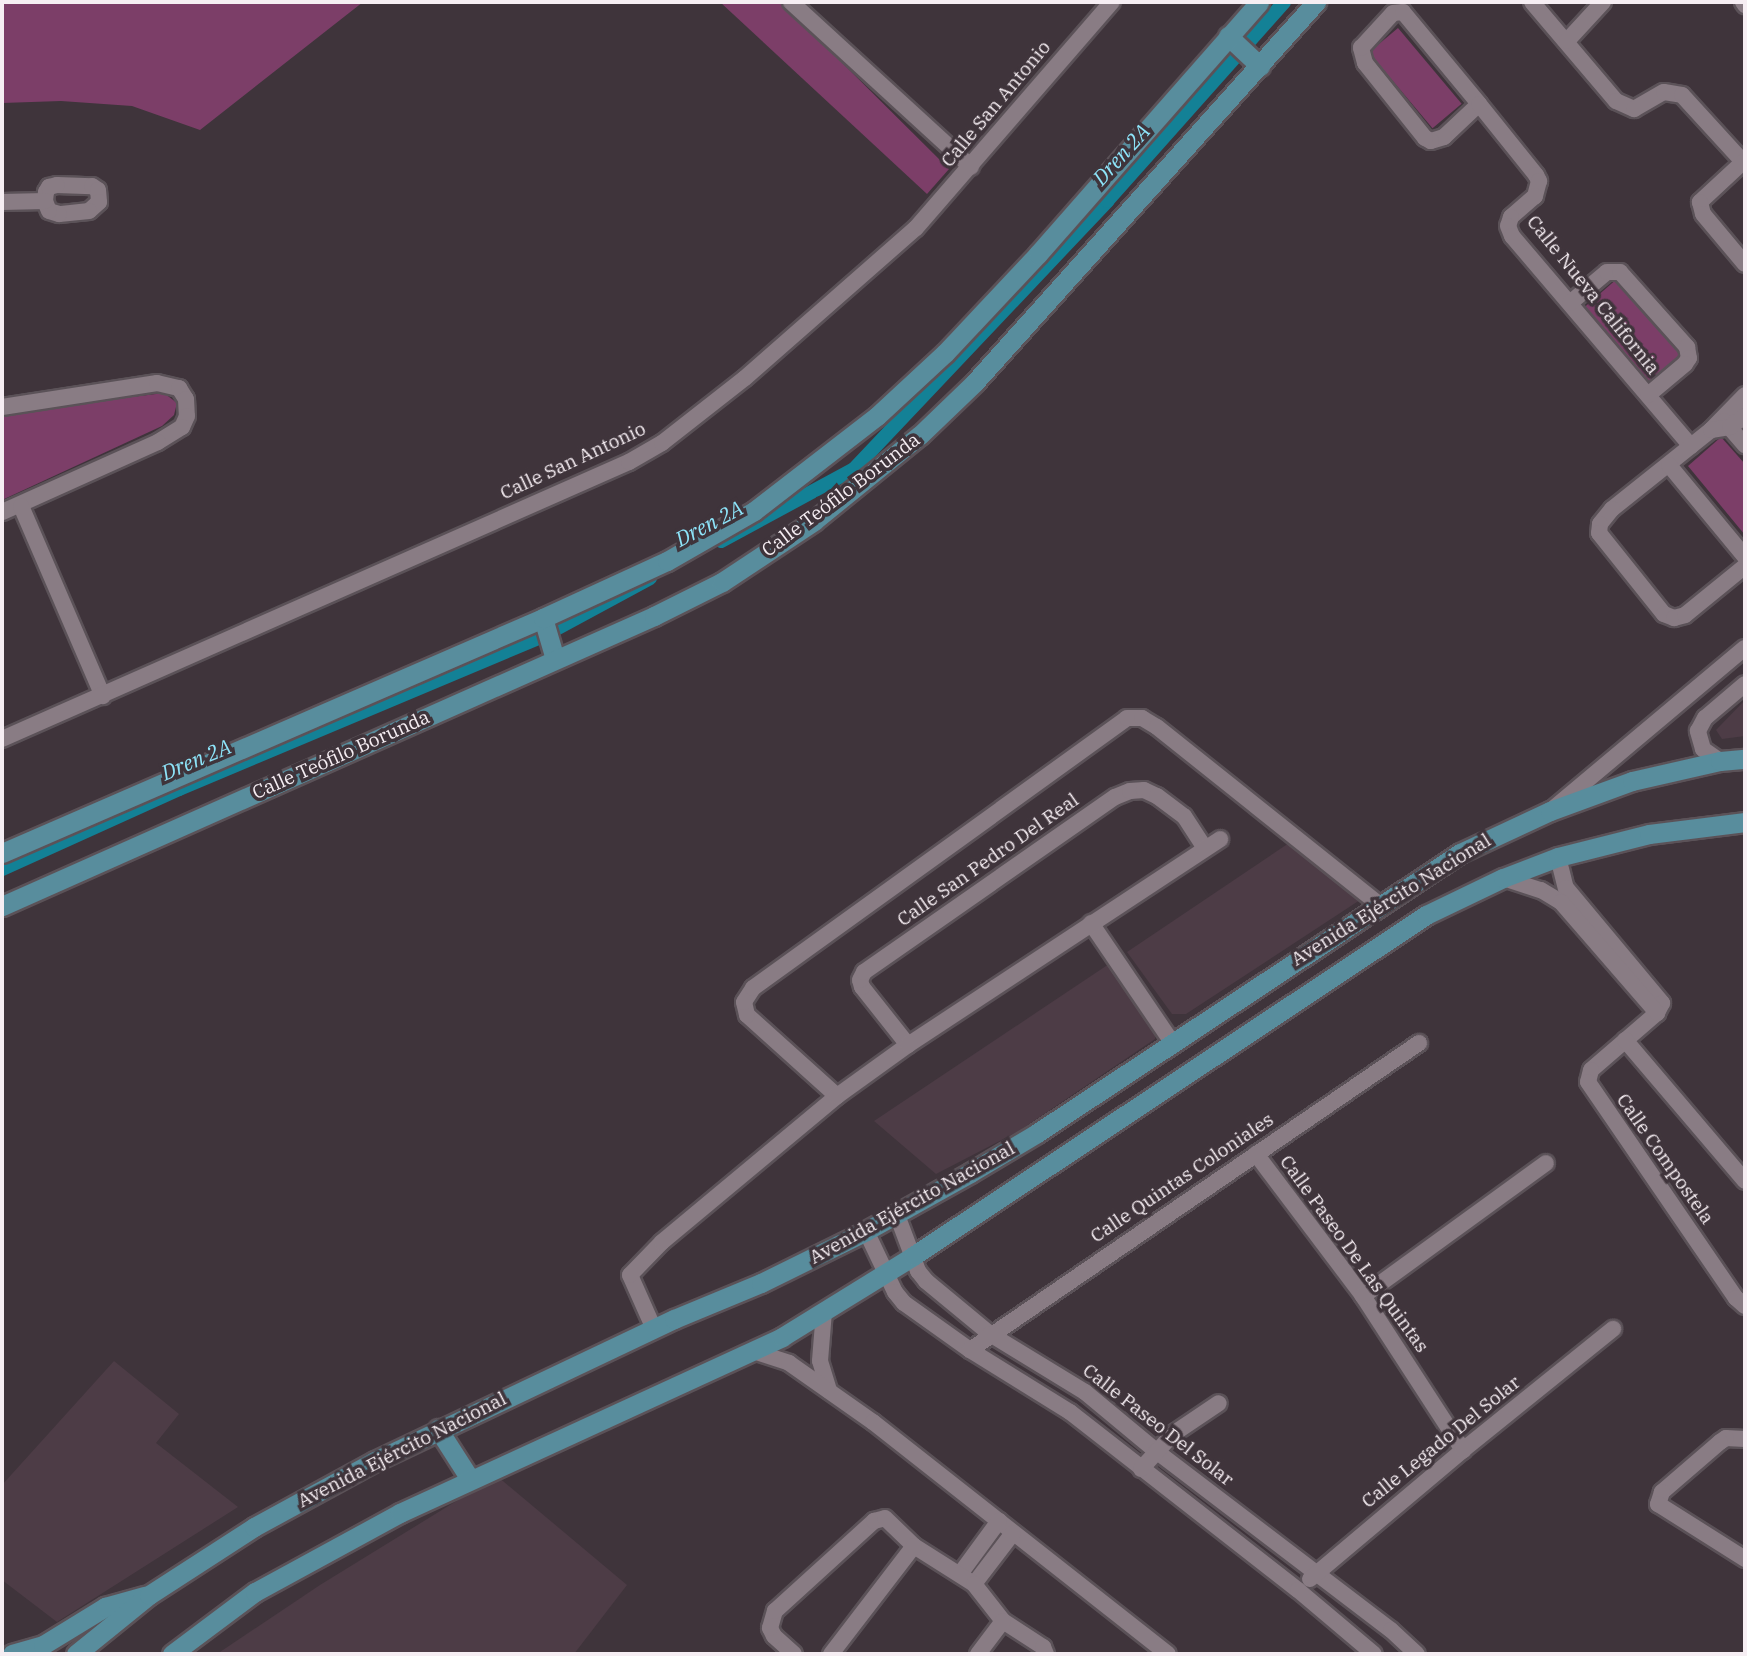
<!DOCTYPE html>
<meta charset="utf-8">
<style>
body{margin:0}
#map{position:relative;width:1747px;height:1656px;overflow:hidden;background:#3f343b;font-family:"IBM Plex Serif",serif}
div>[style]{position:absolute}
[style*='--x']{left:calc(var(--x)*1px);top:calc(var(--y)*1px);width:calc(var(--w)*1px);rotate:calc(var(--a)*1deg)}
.built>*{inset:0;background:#4d3c46}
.green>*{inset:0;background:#7c3e68;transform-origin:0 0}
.canal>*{height:14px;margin:-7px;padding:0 7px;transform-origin:7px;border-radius:7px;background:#138196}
.roads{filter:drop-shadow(2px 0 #5b5258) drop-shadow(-2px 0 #5b5258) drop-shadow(0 2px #5b5258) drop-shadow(0 -2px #5b5258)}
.minor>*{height:16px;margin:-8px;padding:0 8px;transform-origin:8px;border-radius:8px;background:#897c84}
.major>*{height:19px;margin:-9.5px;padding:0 9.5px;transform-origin:9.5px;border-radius:9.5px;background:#588d9d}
span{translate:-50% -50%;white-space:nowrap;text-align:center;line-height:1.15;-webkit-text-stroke:7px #3f343b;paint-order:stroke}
.street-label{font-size:19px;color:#f6eef3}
.water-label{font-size:21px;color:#8ee5fa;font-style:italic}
.frame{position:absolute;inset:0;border:4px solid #f6eef3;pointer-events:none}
</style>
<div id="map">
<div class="built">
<i style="clip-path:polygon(1745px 700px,1745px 736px,1722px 739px,1716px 730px)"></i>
<i style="clip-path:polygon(1292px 841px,1360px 900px,1186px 1014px,1172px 1014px,1127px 952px)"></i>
<i style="clip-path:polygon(1109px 964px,1155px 1030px,1155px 1039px,1019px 1131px,936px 1174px,874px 1121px)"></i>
<i style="clip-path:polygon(114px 1361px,179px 1414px,156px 1443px,238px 1507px,57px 1622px,2px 1580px,2px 1485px)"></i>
<i style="clip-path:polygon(497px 1476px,627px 1585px,574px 1654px,217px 1654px,320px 1585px)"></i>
</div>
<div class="green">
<i style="clip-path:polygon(2px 2px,363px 2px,200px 130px,132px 106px,61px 101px,2px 103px)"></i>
<i style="clip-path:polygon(720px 2px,781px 2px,949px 169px,927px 194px)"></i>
<i style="left:1398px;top:28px;width:99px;height:38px;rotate:50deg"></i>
<i style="left:1618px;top:278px;width:101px;height:45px;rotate:49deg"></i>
<i style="clip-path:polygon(164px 393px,177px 403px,174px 415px,162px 426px,2px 500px,2px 417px,43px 408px)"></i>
<i style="clip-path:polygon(1721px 437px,1745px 464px,1745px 535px,1688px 466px)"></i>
</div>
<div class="canal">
<i style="--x:721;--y:541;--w:151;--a:-28.4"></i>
<i style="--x:854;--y:469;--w:369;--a:-46.6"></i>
<i style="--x:1107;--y:201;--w:266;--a:-48.3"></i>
<i style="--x:2;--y:869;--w:194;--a:-24.3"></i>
<i style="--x:179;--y:789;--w:393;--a:-22.8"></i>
<i style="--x:541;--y:637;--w:124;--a:-28.4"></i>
</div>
<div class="roads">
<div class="minor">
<i style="--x:791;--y:2;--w:244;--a:42.5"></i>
<i style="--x:1532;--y:2;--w:130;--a:49.7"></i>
<i style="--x:1616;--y:101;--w:20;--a:24"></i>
<i style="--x:1634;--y:109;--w:34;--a:-30"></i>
<i style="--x:1664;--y:92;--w:18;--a:9"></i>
<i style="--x:1682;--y:95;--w:93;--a:47.6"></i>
<i style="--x:1743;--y:2;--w:4;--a:56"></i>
<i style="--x:1567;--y:41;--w:53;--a:-47.3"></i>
<i style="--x:1479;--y:104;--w:48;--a:136.7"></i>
<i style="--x:1444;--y:137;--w:14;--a:163"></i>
<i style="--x:1431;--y:141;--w:7;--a:-153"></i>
<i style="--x:1425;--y:138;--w:96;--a:-128.7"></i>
<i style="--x:1365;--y:63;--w:16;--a:-105"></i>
<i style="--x:1361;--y:48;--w:47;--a:-47.6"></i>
<i style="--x:1393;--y:13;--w:10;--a:-6"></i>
<i style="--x:1403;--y:12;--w:119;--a:50.4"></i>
<i style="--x:1479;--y:104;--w:91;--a:51.2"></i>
<i style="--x:1536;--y:175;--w:7;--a:63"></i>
<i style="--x:1539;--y:181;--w:16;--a:105"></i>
<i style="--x:1535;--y:196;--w:32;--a:139"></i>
<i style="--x:1511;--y:217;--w:9;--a:108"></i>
<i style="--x:1508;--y:226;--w:11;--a:68"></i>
<i style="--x:1512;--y:236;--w:276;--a:49.6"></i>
<i style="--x:1743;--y:162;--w:59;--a:137.1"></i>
<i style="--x:1700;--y:202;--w:12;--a:76"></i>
<i style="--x:1703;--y:214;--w:65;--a:50"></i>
<i style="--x:57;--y:185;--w:35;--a:2"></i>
<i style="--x:92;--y:186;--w:7;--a:34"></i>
<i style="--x:98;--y:190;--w:12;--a:85"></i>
<i style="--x:99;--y:202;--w:13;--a:138"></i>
<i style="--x:89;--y:211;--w:30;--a:174"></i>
<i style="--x:59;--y:214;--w:10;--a:-163"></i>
<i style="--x:49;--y:211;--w:11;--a:-112"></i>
<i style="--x:45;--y:201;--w:9;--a:-84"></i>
<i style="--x:46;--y:192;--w:6;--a:-59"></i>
<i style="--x:49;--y:187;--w:8;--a:-14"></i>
<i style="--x:2;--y:202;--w:43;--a:-1.3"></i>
<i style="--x:1570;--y:303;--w:48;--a:-40"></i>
<i style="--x:1607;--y:272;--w:13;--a:0"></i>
<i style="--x:1620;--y:272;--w:101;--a:48.2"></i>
<i style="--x:1687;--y:347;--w:11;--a:80"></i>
<i style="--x:1689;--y:358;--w:7;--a:124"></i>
<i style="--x:1685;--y:364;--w:48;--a:140"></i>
<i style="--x:1745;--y:395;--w:49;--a:134.2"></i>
<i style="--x:1711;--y:430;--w:127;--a:141.4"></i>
<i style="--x:1612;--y:509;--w:19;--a:129"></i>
<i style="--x:1600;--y:524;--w:9;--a:96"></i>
<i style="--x:1599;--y:533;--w:104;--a:51.3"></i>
<i style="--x:1664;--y:614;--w:11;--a:22"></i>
<i style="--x:1674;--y:618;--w:11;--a:-15"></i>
<i style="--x:1685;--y:615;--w:77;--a:-39.2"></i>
<i style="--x:2;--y:407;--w:157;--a:-8.8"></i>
<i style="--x:157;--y:383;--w:23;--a:13"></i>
<i style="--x:179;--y:388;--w:13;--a:58"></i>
<i style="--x:186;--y:399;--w:17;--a:87"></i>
<i style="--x:187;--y:416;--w:12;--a:114"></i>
<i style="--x:182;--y:427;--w:28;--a:148"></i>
<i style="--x:158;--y:442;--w:171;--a:155.8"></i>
<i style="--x:1724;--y:421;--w:32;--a:49"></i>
<i style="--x:1711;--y:430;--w:19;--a:-9"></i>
<i style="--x:1730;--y:427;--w:19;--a:-36"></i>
<i style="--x:1669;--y:465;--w:119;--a:50.4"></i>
<i style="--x:21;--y:506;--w:207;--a:66.7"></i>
<i style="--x:2;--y:739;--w:685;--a:-23.84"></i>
<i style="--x:629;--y:462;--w:38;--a:-30"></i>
<i style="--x:662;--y:443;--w:105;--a:-38.1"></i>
<i style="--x:745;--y:378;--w:227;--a:-41.3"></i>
<i style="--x:916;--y:228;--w:299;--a:-49.1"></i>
<i style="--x:1720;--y:761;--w:21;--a:-145"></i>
<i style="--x:1703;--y:749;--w:19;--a:-106"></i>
<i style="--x:1698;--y:731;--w:15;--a:-62"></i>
<i style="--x:1705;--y:718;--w:52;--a:-40.4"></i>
<i style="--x:1554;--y:808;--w:249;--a:-40"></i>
<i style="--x:1558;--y:857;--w:32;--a:76"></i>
<i style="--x:1566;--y:888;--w:150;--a:50.1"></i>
<i style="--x:1662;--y:1003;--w:11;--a:117"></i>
<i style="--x:1657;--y:1013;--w:87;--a:139.2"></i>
<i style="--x:1591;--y:1070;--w:12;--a:104"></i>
<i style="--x:1588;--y:1082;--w:262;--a:55.6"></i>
<i style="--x:1736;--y:1298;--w:12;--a:42"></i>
<i style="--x:1503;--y:878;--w:40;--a:18"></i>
<i style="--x:1541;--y:890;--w:23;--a:31"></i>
<i style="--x:1561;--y:902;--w:147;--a:49.1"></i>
<i style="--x:1091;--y:923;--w:144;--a:55.8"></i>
<i style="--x:1625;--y:1040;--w:185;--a:49.6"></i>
<i style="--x:908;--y:1045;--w:74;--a:-128.4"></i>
<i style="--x:862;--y:987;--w:7;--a:-106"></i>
<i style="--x:860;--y:980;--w:9;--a:-63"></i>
<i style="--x:864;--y:972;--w:306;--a:-34.9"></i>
<i style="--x:1115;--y:797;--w:16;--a:-22"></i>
<i style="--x:1130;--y:791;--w:14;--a:-4"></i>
<i style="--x:1144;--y:790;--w:14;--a:25"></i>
<i style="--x:1157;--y:796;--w:34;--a:37"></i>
<i style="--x:1184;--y:816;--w:38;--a:57"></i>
<i style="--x:837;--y:1096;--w:121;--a:-138"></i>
<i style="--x:747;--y:1015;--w:13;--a:-103"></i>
<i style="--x:744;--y:1002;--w:17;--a:-57"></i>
<i style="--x:753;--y:988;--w:461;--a:-35.8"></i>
<i style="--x:1127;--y:718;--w:15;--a:0"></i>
<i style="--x:1142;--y:718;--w:17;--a:31"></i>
<i style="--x:1157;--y:727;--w:284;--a:38.6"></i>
<i style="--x:1256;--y:1154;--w:178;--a:53"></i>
<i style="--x:1363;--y:1296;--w:184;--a:57"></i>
<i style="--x:897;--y:1215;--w:60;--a:69.4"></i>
<i style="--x:918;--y:1271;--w:13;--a:51"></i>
<i style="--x:926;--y:1281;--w:83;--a:39.6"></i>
<i style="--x:990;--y:1334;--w:111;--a:31.4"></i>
<i style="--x:1085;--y:1392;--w:92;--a:39.7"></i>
<i style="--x:1156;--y:1451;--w:295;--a:37.3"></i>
<i style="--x:1391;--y:1630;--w:35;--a:43"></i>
<i style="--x:866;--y:1231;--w:68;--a:64.6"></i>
<i style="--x:895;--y:1292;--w:14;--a:51"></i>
<i style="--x:904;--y:1303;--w:81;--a:35.5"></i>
<i style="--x:970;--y:1350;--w:118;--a:31.8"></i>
<i style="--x:1070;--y:1412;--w:289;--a:38"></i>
<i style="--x:1298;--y:1590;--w:99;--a:40.1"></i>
<i style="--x:1363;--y:1296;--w:226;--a:-36"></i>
<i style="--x:824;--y:1311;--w:50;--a:94.6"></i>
<i style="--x:820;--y:1361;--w:31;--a:73"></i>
<i style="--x:654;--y:1329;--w:59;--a:-114"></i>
<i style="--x:630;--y:1275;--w:46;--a:-45.9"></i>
<i style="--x:662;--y:1242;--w:228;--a:-39.8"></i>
<i style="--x:837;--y:1096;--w:87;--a:-35.7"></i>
<i style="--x:908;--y:1045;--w:374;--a:-33.4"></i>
<i style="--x:970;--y:1350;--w:544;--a:-34.36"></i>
<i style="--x:753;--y:1351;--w:38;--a:18"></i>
<i style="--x:789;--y:1363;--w:103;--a:35.1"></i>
<i style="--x:873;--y:1422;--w:375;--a:38.2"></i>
<i style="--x:1745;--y:1439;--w:19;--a:-177"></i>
<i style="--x:1726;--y:1438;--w:7;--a:146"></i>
<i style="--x:1720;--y:1442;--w:77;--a:139.2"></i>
<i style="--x:1662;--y:1492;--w:13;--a:108"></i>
<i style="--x:1658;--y:1504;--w:103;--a:32.3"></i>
<i style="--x:1141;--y:1469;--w:47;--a:-47.6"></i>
<i style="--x:1173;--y:1434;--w:55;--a:-34"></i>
<i style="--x:960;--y:1574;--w:66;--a:-53.7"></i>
<i style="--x:1310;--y:1579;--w:200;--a:-40.1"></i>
<i style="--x:1463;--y:1450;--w:193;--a:-38.9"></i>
<i style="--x:974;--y:1584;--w:64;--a:-52.6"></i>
<i style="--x:794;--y:1654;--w:27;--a:-138"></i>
<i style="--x:774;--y:1636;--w:9;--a:-117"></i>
<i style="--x:770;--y:1628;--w:18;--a:-74"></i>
<i style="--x:775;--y:1611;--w:134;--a:-42.3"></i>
<i style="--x:874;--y:1521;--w:11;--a:-15"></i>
<i style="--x:885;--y:1518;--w:40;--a:44"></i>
<i style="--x:914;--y:1546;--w:71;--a:32.3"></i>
<i style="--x:974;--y:1584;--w:47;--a:51.9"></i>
<i style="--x:1003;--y:1621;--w:48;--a:33"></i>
<i style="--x:1043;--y:1647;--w:8;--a:67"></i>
<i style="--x:831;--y:1654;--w:136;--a:-52.5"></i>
<i style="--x:978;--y:1654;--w:41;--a:-52.9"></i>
</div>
<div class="major">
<i style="--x:1228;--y:36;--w:44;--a:43.2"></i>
<i style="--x:543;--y:618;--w:43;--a:73.7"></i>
<i style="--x:2;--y:853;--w:590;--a:-23.48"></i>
<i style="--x:543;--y:618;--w:136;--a:-24.7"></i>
<i style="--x:667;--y:561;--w:100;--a:-29.9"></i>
<i style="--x:754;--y:511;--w:155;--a:-37.7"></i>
<i style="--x:877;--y:416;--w:93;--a:-42.8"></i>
<i style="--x:945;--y:353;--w:136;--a:-46.8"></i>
<i style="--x:1038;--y:254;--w:335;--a:-48.7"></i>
<i style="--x:2;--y:906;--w:714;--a:-23.98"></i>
<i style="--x:654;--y:616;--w:76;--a:-26.6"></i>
<i style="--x:722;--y:582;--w:110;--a:-33.5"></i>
<i style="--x:814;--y:521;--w:136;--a:-39.1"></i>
<i style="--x:920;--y:435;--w:76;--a:-43.9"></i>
<i style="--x:975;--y:382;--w:511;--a:-48.1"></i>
<i style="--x:438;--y:1429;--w:59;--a:57.4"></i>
<i style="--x:12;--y:1654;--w:32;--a:-16"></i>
<i style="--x:43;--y:1645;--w:73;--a:-31.5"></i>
<i style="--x:105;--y:1607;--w:41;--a:-15.8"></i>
<i style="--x:76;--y:1654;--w:94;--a:-38.9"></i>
<i style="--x:149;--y:1595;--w:125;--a:-32.9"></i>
<i style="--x:254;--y:1527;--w:138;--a:-28.6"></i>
<i style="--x:375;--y:1461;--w:331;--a:-25.4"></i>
<i style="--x:674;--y:1319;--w:94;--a:-22.5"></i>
<i style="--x:761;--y:1283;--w:117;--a:-26.3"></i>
<i style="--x:866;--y:1231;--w:119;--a:-29.1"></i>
<i style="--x:970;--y:1173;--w:78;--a:-30.8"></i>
<i style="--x:1037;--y:1133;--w:507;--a:-33.5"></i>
<i style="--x:1460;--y:853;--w:99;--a:-25"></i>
<i style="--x:1550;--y:811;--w:87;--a:-20.1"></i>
<i style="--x:1632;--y:781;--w:90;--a:-12.8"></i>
<i style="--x:1720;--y:761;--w:25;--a:-5"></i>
<i style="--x:172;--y:1654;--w:104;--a:-36.8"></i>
<i style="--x:255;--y:1592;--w:165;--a:-28.6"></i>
<i style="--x:400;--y:1513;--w:421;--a:-24.7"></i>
<i style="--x:782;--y:1337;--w:154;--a:-31.7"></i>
<i style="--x:913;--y:1256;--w:616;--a:-33.61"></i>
<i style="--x:1426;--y:915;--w:85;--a:-25.7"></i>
<i style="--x:1503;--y:878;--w:59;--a:-20.9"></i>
<i style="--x:1558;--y:857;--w:94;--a:-14.2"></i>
<i style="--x:1649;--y:834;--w:97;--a:-7.1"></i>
</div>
</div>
<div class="street-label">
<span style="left:996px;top:104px;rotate:-50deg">Calle San Antonio</span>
<span style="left:1593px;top:295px;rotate:51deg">Calle Nueva California</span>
<span style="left:573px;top:461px;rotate:-25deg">Calle San Antonio</span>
<span style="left:841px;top:495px;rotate:-37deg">Calle Teófilo Borunda</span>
<span style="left:341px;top:755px;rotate:-24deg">Calle Teófilo Borunda</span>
<span style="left:988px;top:860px;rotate:-35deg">Calle San Pedro Del Real</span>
<span style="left:1391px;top:900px;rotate:-32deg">Avenida Ejército Nacional</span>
<span style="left:1665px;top:1159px;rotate:55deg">Calle Compostela</span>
<span style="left:1182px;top:1178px;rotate:-34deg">Calle Quintas Coloniales</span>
<span style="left:912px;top:1203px;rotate:-29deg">Avenida Ejército Nacional</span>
<span style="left:1354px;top:1254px;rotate:54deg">Calle Paseo De Las Quintas</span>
<span style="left:1158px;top:1425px;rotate:38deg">Calle Paseo Del Solar</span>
<span style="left:1441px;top:1442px;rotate:-39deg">Calle Legado Del Solar</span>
<span style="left:402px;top:1450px;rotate:-27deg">Avenida Ejército Nacional</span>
</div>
<div class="water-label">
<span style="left:1121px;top:154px;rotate:-48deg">Dren 2A</span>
<span style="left:709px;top:523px;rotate:-28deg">Dren 2A</span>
<span style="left:196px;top:759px;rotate:-23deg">Dren 2A</span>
</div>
<div class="frame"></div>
</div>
